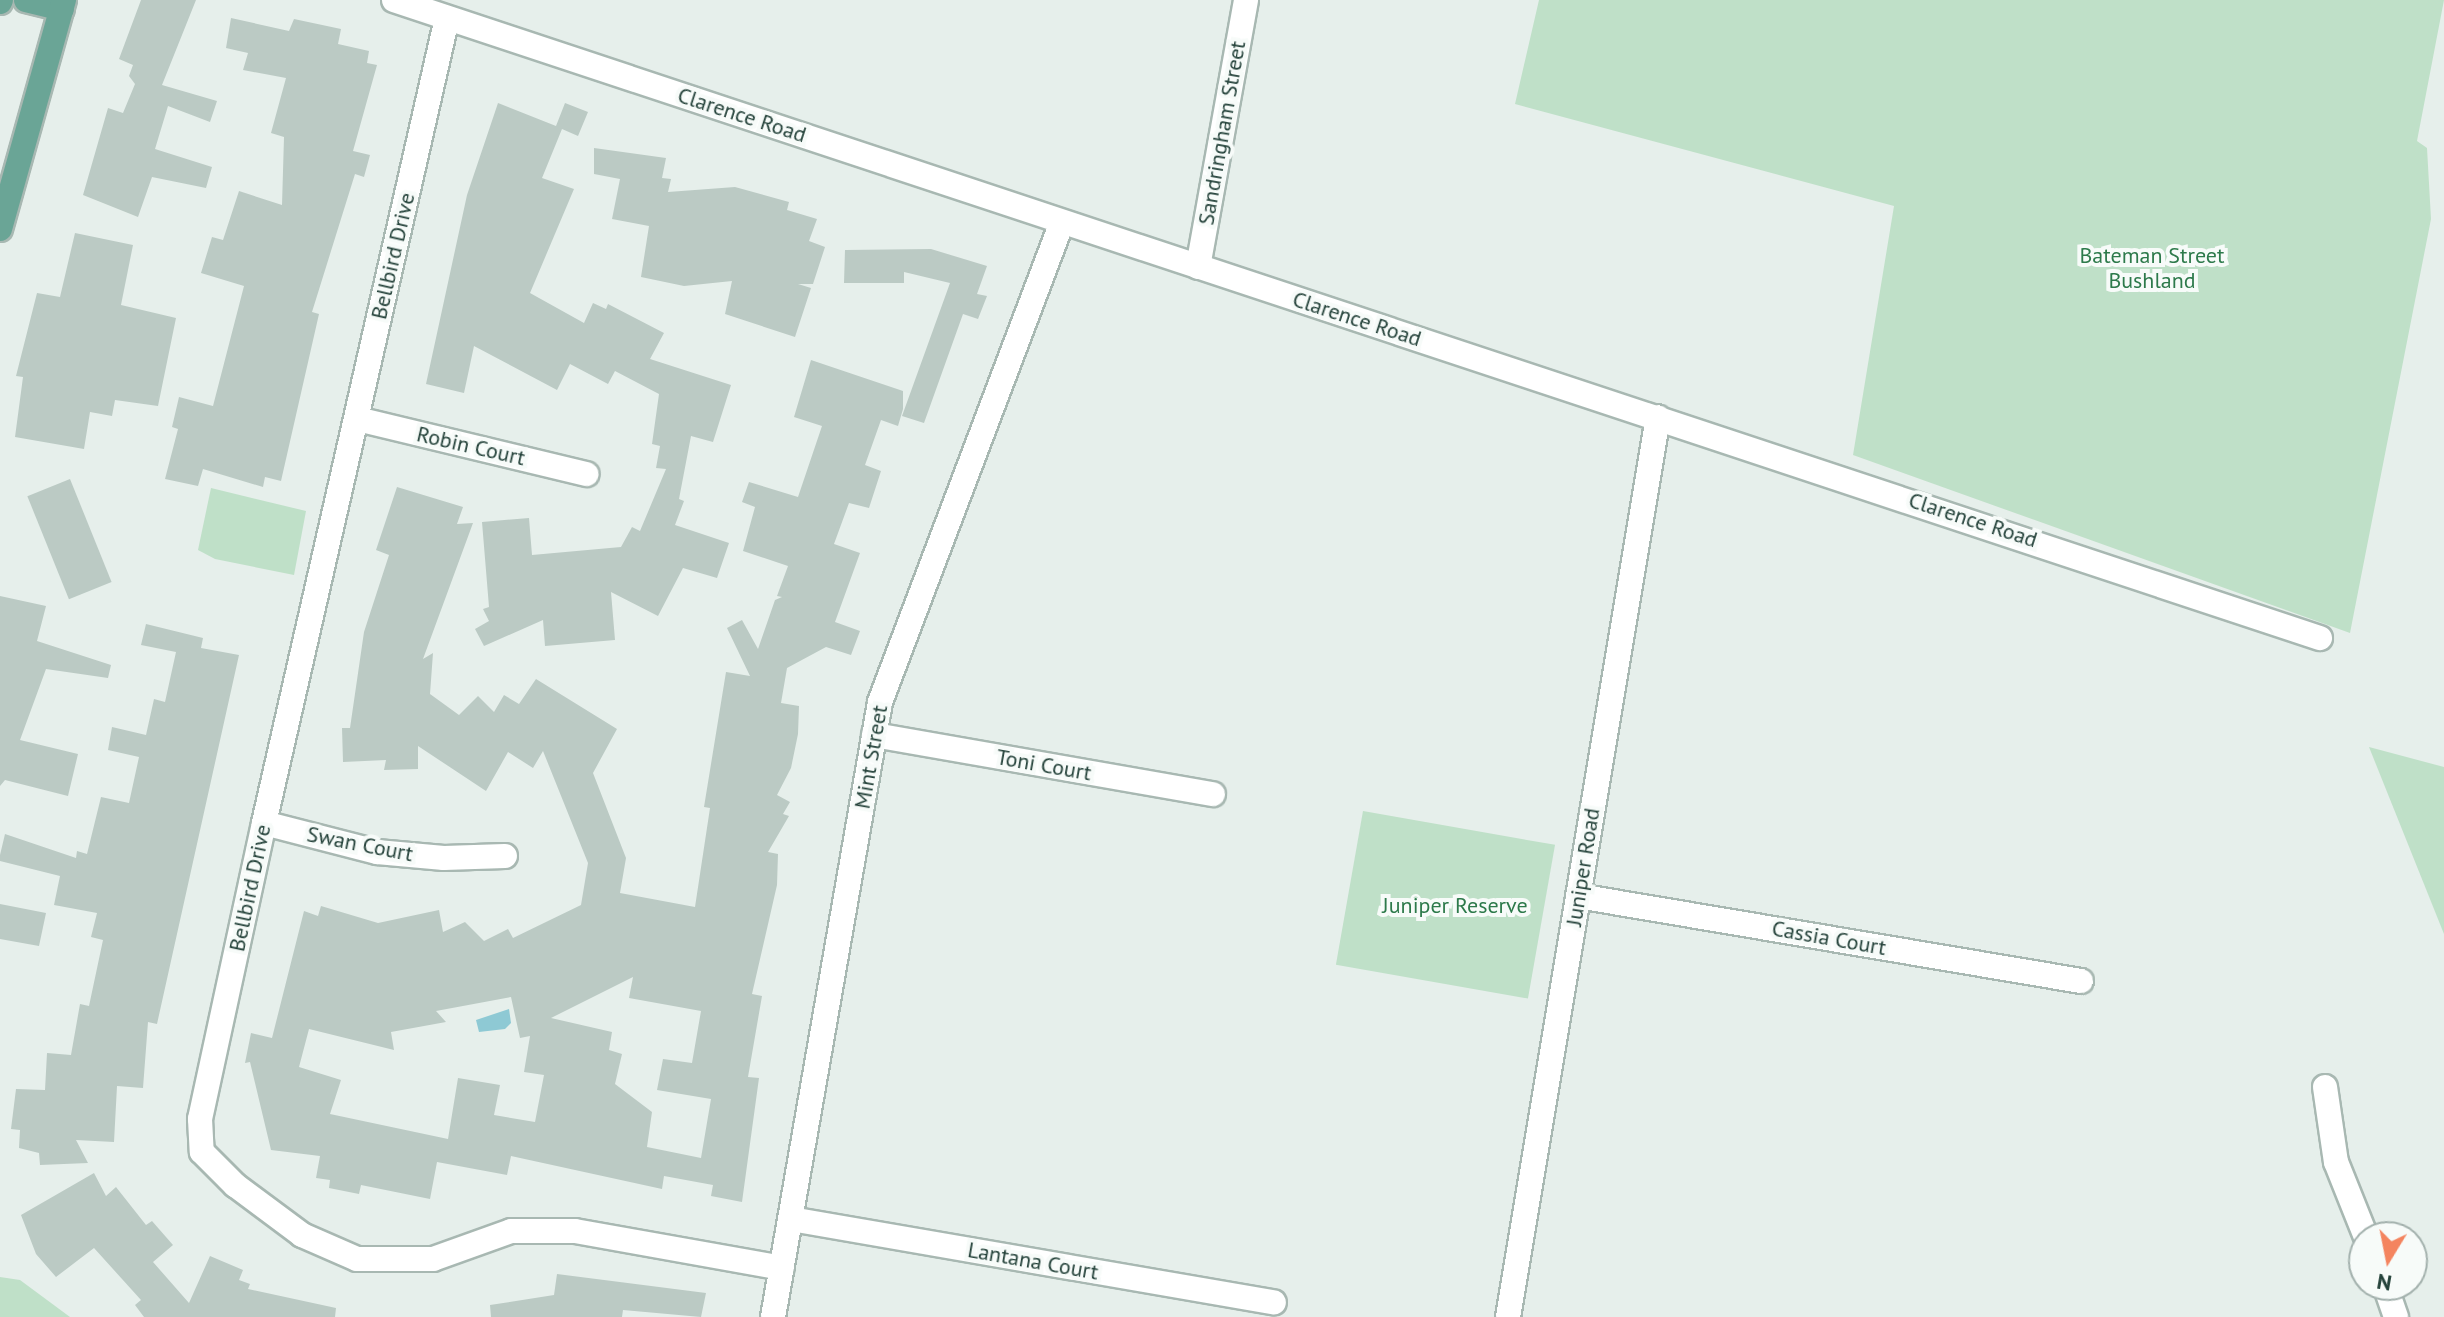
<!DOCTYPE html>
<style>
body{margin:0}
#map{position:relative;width:2444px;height:1317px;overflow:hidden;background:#e6efeb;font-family:"PT Sans",sans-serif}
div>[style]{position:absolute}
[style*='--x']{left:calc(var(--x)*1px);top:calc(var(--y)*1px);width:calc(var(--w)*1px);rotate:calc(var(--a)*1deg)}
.green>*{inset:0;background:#bfe0c8;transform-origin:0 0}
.water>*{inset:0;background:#8ec9d4}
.building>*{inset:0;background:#bbcac4;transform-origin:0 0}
.roads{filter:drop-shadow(2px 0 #a8b8b2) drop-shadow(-2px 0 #a8b8b2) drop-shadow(0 2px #a8b8b2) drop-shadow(0 -2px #a8b8b2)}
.minor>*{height:24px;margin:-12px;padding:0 12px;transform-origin:12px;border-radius:12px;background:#fff}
.primary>*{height:24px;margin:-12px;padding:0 12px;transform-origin:12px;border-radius:12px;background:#6aa596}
span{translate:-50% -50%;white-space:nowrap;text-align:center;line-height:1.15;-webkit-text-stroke:8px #f7fbf9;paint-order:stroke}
.street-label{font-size:22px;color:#24423a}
.park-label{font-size:22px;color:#2d7a4b}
.north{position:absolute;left:2348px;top:1221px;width:80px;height:80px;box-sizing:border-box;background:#f7fbf9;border:2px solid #a3b1ad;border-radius:50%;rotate:190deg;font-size:22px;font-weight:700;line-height:32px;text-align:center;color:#24423a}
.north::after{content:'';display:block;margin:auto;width:28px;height:36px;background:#f4845f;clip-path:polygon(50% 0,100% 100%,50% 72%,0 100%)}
</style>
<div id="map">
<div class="green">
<i style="clip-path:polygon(1539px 0,2444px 0,2417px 141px,2427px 148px,2431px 219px,2350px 633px,1853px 455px,1894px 206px,1515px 104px)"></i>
<i style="clip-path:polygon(211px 488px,306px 511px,294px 575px,215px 559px,198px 550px)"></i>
<i style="clip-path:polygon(2369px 747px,2444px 767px,2444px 934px)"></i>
<i style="left:1363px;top:811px;width:195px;height:156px;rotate:10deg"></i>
<i style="clip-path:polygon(0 1277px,20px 1280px,70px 1317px,0 1317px)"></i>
</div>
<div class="water">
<i style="clip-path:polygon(509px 1009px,511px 1023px,505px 1029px,479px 1032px,476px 1020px)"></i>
</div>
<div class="building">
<i style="clip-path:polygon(141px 0,196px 0,162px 85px,217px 101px,210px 122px,168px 106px,155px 149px,212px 167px,206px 188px,152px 177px,138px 217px,83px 195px,108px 108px,123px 113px,135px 84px,129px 76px,133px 65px,119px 59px)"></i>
<i style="clip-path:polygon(231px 18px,289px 31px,294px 19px,341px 29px,338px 44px,369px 51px,367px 63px,377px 65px,353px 151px,370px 155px,364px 177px,355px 174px,312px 312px,319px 314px,281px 481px,265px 477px,263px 487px,203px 469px,198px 486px,165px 479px,178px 429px,172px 427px,179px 397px,213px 406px,244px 286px,201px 273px,212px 237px,223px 240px,239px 191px,282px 205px,284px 137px,271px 133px,286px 78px,243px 70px,248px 53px,226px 48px)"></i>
<i style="clip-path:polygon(498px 103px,556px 126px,565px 103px,588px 112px,578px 136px,562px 129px,542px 178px,574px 189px,530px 293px,584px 323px,593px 303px,606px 309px,608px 304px,664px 333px,650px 359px,731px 385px,713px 442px,691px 436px,679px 499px,684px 501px,675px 525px,729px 543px,717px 578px,683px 568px,658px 616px,611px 592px,615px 640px,545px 646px,543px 620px,484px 646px,475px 629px,489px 621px,483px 609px,489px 607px,482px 522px,529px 518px,532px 555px,621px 547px,632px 527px,640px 531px,666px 469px,656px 468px,660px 446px,652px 444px,659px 394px,615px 371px,608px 384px,570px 364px,557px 390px,474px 346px,464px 393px,426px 384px,467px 195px)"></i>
<i style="clip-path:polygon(594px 148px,666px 158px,662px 178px,671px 179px,668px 192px,735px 187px,789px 202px,787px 210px,817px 219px,809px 241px,825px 247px,813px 284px,798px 284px,811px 288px,795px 337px,725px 314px,732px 281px,684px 286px,641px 277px,649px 226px,612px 219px,620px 179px,594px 174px)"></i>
<i style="clip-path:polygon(75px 233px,133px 245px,121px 305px,176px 318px,158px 406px,115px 400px,112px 416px,90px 412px,84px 449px,15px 437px,23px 377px,16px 376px,37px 293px,60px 297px)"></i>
<i style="clip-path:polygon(931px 249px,987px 266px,977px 294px,987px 296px,978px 319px,963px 314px,924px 423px,902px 416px,950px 283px,904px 272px,904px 283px,844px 283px,845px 250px)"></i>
<i style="clip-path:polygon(evenodd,811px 360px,903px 391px,903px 409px,898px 426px,881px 420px,865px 465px,881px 471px,869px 508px,849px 503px,834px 544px,860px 553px,835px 622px,860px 631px,851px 655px,826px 647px,787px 668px,781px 703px,799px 706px,798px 734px,791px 768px,777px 795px,790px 802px,783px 814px,789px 816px,768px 852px,778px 854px,777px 885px,752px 994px,762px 996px,748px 1077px,759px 1078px,742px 1202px,711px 1196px,713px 1185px,664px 1176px,662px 1189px,511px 1156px,507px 1175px,437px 1162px,430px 1199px,361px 1185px,359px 1194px,329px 1188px,330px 1180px,316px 1178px,320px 1156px,271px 1150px,250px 1062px,245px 1063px,251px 1033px,272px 1038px,304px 911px,318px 916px,321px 906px,378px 923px,439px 910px,443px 932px,465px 922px,484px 941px,508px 929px,513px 938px,581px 905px,588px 863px,543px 751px,533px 768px,508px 752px,486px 791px,418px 746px,418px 769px,384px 770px,386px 760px,343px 762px,342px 728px,350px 728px,364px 632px,389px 555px,376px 550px,397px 487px,463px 507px,457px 524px,473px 523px,423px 659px,433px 653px,430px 694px,459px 715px,478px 696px,494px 712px,504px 695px,519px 704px,536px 679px,617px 729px,593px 773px,626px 858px,620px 893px,695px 907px,710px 808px,704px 807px,726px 672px,750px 676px,727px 628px,742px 620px,758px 649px,775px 600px,782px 597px,777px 596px,788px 566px,743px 551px,755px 507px,742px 502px,749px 482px,798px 497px,822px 426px,794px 417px,811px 360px,633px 977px,629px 998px,701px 1011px,692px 1063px,663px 1059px,657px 1090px,711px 1099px,701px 1158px,647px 1147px,652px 1112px,615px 1084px,622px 1054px,609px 1050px,612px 1032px,551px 1018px,633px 977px,811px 360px,511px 997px,520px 1038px,530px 1036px,524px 1072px,544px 1075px,535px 1122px,494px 1115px,500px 1085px,458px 1078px,448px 1139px,330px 1114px,341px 1080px,299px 1067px,309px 1029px,394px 1050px,391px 1032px,446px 1022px,436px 1011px,511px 997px)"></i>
<i style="left:70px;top:479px;width:111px;height:46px;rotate:68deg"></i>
<i style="clip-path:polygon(0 596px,46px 606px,37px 641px,111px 665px,108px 678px,46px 669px,20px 740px,78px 754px,68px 796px,5px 780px,0 786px)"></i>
<i style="clip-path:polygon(146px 624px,203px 638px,201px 648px,239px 655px,157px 1024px,148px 1022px,143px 1088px,117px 1086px,114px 1142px,76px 1140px,88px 1163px,40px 1165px,39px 1153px,19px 1148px,20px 1130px,11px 1129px,16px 1089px,45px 1090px,47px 1053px,71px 1055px,80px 1004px,89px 1006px,103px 940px,91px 937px,97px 913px,54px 905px,60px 876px,0 861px,0 855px,5px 834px,76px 858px,77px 851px,87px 854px,101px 797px,129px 803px,139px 757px,108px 750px,112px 727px,146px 735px,154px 699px,165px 702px,176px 652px,141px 645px)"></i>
<i style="clip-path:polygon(0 904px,46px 913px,39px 946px,0 939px)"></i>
<i style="clip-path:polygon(94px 1173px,106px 1196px,116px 1187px,146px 1225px,152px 1221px,173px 1245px,153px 1262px,189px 1303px,210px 1256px,243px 1270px,239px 1280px,250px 1284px,248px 1289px,336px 1308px,335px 1317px,144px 1317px,135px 1305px,141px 1300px,94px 1248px,56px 1277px,36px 1254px,21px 1215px)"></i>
<i style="clip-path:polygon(557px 1274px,706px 1293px,701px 1317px,623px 1310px,622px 1317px,491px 1317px,490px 1305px,554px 1295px)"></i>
</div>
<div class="roads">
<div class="minor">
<i style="--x:394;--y:0;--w:2029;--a:18.33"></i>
<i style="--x:447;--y:18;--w:826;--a:102.81"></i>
<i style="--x:264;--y:823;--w:303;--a:102.2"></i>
<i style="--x:200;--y:1119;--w:33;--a:87"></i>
<i style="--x:202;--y:1152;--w:47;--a:45"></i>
<i style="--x:235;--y:1185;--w:84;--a:36.7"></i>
<i style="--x:302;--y:1235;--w:60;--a:23.6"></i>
<i style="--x:357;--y:1259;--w:76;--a:0"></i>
<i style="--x:433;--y:1259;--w:83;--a:-19.7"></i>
<i style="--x:511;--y:1231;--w:64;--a:0"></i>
<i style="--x:575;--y:1231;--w:210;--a:10.1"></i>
<i style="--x:1198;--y:267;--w:271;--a:-79.8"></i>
<i style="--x:357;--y:419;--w:236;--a:13.5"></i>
<i style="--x:874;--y:735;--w:344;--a:9.9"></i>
<i style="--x:264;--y:823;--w:117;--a:14.4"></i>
<i style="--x:377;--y:852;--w:67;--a:5.1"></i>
<i style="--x:444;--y:858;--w:61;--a:-1.9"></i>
<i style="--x:1578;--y:896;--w:510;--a:9.59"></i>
<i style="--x:2325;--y:1087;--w:76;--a:81.7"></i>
<i style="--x:2336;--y:1162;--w:81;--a:68.2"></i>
<i style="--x:791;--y:1219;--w:490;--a:9.8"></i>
<i style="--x:2385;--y:1285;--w:34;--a:71"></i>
<i style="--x:773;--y:1317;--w:624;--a:-80.13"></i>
<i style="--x:880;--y:702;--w:513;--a:-69.23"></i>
<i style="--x:1508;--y:1317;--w:912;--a:-80.54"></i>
</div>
<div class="primary">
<i style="--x:26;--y:0;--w:37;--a:14"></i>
<i style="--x:0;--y:2;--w:2;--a:-63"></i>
<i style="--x:0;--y:229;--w:238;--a:-74.4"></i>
</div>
</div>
<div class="street-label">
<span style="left:742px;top:115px;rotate:18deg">Clarence Road</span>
<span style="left:1222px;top:133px;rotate:-80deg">Sandringham Street</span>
<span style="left:393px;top:256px;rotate:-77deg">Bellbird Drive</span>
<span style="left:1357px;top:319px;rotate:18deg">Clarence Road</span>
<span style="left:471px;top:446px;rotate:13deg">Robin Court</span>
<span style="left:1973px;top:520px;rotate:18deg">Clarence Road</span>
<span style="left:871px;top:757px;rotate:-80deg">Mint Street</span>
<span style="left:1044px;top:765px;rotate:10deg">Toni Court</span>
<span style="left:360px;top:844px;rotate:11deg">Swan Court</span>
<span style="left:1583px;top:867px;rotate:-81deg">Juniper Road</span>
<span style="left:250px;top:888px;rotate:-78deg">Bellbird Drive</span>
<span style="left:1829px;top:938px;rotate:10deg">Cassia Court</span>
<span style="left:1033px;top:1261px;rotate:10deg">Lantana Court</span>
</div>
<div class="park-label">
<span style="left:2152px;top:268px">Bateman Street<br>Bushland</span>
<span style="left:1455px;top:906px">Juniper Reserve</span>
</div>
<div class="north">N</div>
</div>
